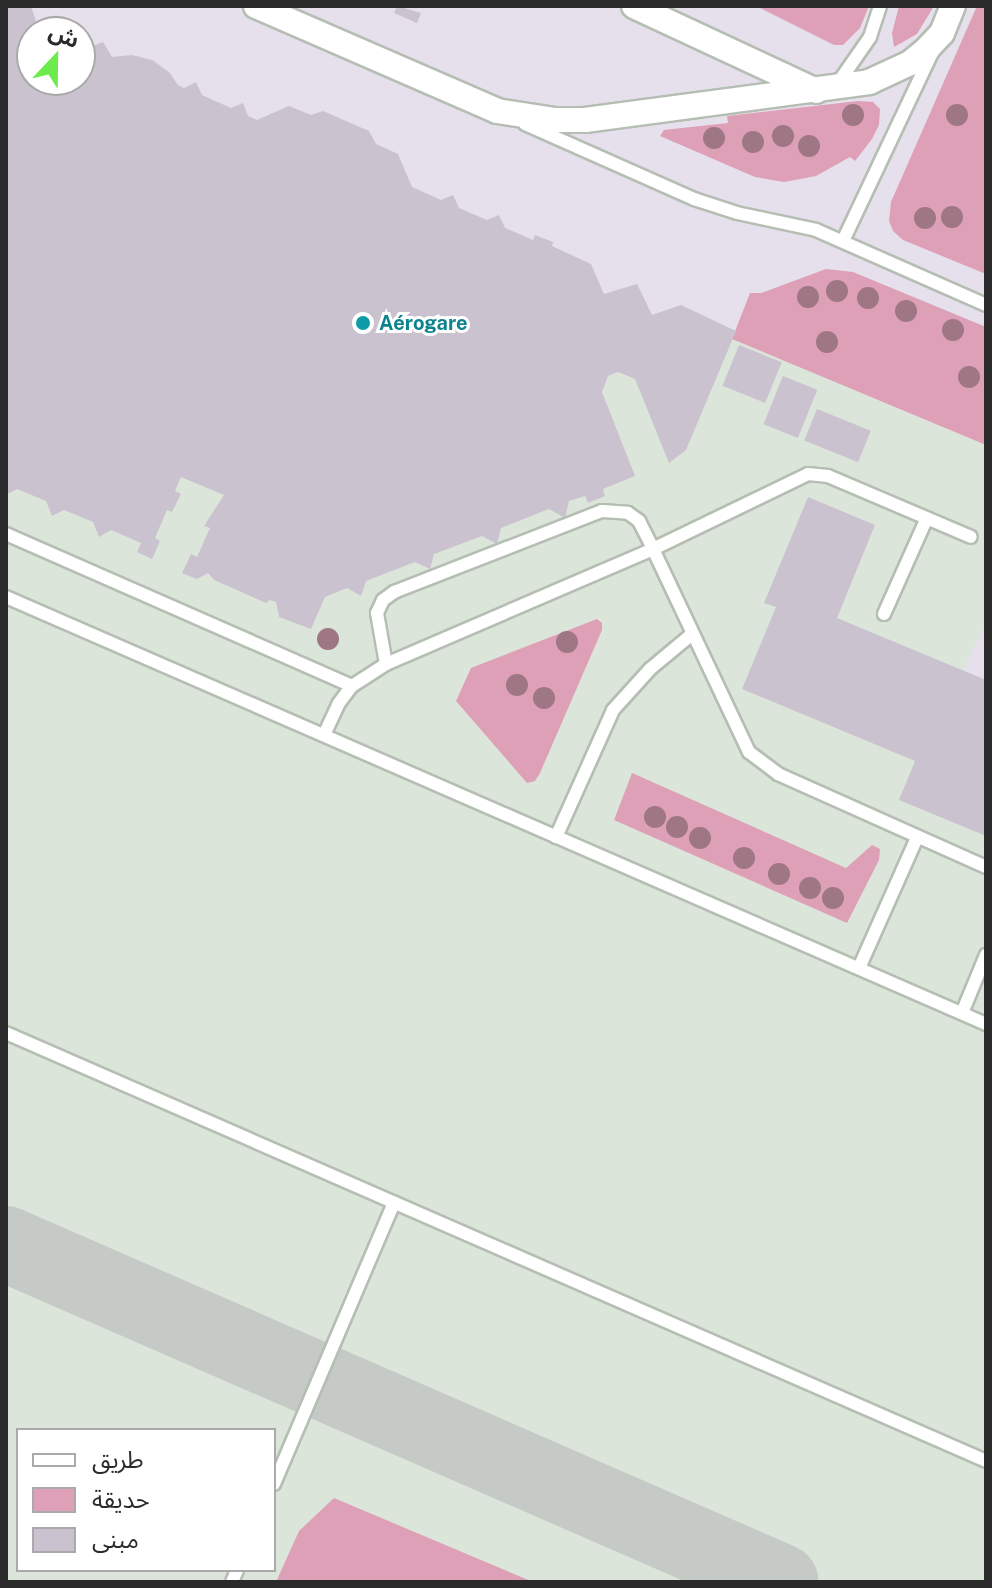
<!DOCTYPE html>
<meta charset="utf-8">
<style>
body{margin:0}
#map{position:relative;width:992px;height:1588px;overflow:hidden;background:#e6dfec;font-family:"Public Sans","Noto Sans Arabic",sans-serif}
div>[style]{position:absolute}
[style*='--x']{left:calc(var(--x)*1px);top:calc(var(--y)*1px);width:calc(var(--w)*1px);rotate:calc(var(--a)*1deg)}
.airport>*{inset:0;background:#dce5da}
.green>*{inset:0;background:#dea0b6}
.taxiway>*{height:76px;margin:-38px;padding:0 38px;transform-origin:38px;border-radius:38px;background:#c6cac7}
.building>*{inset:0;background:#cac3cf;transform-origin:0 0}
.roads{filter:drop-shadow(2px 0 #b5beb2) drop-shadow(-2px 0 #b5beb2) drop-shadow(0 2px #b5beb2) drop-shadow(0 -2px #b5beb2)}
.lane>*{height:12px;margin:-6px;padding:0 6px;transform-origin:6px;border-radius:6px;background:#fff}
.street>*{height:24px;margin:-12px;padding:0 12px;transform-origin:12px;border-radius:12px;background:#fff}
.trees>*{width:22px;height:22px;margin:-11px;border-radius:50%;background:#9e7684}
.dots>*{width:22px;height:22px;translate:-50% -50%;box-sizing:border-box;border:4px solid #fff;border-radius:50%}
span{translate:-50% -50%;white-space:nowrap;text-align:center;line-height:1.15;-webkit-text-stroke:6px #fff;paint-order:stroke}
.culture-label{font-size:20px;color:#0d838f;font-weight:700}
.left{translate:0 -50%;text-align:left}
.frame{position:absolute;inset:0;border:8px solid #2b2b2b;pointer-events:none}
.legend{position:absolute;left:16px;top:1428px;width:260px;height:144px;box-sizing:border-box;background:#fff;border:2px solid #aaa;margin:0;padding:10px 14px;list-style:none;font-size:24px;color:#2b2b2b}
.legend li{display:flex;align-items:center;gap:16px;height:40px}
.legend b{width:40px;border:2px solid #aaa}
.north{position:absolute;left:16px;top:16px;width:80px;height:80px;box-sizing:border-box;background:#fff;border:2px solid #aaa;border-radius:50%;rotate:22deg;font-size:22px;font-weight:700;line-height:32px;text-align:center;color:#2b2b2b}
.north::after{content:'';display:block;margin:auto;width:28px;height:36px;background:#6ceb4d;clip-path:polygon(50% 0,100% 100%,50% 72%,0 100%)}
</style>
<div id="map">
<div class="airport">
<i style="clip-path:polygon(evenodd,6px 6px,31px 6px,37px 24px,43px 26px,56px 22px,60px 32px,32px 32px,32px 80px,80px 80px,80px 42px,90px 47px,103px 42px,112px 57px,132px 55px,152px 60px,169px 72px,178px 85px,184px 87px,196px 82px,202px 95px,231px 108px,243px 103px,248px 116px,257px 119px,289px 106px,311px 115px,323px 111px,369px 131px,376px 144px,398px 154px,412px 187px,441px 199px,453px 195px,459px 208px,487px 220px,499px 215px,506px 228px,533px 240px,535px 235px,553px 242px,552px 246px,591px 264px,604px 294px,637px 284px,652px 315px,681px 305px,736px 331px,733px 339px,986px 445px,986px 621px,964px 670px,986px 680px,986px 1582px,6px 1582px,6px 6px,18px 1430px,274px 1430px,274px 1570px,18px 1570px,18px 1430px)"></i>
</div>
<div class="green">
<i style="clip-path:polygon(756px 6px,869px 6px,860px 28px,843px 45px,834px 45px)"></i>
<i style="clip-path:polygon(899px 6px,934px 6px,917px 34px,894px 47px,892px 33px)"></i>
<i style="clip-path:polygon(977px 6px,986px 6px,986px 274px,903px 240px,893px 231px,889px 221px,891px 202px)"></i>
<i style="clip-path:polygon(858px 101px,873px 102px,880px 109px,879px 125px,872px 139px,855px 161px,850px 157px,816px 176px,784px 182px,755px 177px,660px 136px,664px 130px,728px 123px,727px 116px)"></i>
<i style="clip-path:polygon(826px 269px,853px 272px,986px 327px,986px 445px,732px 339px,750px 293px,761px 293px)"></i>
<i style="clip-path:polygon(597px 619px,602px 623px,602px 630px,540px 773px,535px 781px,527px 783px,456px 701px,471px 668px)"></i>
<i style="clip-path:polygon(632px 773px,846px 868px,872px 845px,880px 849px,879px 860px,847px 923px,614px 820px)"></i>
<i style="clip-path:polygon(334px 1498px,533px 1582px,276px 1582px,299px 1531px)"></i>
</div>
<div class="taxiway">
<i style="--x:6;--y:1244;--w:845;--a:23.56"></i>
</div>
<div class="building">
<i style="clip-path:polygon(6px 6px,31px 6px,37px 24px,43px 26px,56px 22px,60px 32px,32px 32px,32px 80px,80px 80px,80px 42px,90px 47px,103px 42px,112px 57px,132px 55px,152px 60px,169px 72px,178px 85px,184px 88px,196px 82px,202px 95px,231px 108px,243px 103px,248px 116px,257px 120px,289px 106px,311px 115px,323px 111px,369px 131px,376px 144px,398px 154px,412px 187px,441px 200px,453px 195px,459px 208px,487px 220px,499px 215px,505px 228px,533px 240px,535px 235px,553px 242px,552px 246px,591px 264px,604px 294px,637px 284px,652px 315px,681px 305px,736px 331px,686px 450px,669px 463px,635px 379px,618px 372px,608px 376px,602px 392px,635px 476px,603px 489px,605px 496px,588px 503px,585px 496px,569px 501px,565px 518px,549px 509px,501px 528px,497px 544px,482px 536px,434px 554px,430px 569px,415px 562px,366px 581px,361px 596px,347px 588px,325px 597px,311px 629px,279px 617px,276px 602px,270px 600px,266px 603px,214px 580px,208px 573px,197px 579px,182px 573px,191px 554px,197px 557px,210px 528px,204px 526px,224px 495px,181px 477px,175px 491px,181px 494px,172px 512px,167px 510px,155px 538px,160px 541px,152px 559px,137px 552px,141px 543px,111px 530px,99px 537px,93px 522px,64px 510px,52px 516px,46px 501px,17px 489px,6px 495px)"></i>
<i style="clip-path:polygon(397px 6px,421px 13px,417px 23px,394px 13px)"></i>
<i style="left:739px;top:345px;width:46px;height:44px;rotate:22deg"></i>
<i style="left:783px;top:376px;width:37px;height:52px;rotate:22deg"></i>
<i style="left:817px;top:409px;width:58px;height:34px;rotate:22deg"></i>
<i style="clip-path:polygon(808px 497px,875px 525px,837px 618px,986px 680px,986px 836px,899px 800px,915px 761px,742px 689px,776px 607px,764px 603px)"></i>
</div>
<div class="roads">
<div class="lane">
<i style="--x:836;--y:86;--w:60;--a:-55.2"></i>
<i style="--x:870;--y:37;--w:33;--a:-72"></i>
<i style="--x:525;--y:124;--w:185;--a:23.9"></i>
<i style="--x:694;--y:199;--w:45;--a:18"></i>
<i style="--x:737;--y:213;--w:81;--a:12.1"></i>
<i style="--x:816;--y:230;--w:186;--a:23.8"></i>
<i style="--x:843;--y:241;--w:208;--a:-64.7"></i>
<i style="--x:6;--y:534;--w:378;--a:23.7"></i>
<i style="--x:6;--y:597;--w:1069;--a:23.54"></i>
<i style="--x:884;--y:614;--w:105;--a:-65.9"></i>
<i style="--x:386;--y:664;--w:52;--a:-100"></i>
<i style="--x:377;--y:613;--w:14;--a:-65"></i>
<i style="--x:383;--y:600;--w:14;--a:-36"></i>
<i style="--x:394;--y:592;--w:223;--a:-21.3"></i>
<i style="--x:602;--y:511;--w:26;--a:4"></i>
<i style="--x:628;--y:513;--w:14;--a:36"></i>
<i style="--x:639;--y:521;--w:31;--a:63"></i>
<i style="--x:653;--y:549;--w:225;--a:64.7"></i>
<i style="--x:749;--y:752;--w:36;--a:37"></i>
<i style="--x:778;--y:774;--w:228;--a:24.1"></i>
<i style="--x:324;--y:735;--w:35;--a:-65"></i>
<i style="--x:339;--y:703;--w:21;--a:-53"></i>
<i style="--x:352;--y:686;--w:40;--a:-32.9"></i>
<i style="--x:386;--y:664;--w:291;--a:-23.3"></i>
<i style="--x:653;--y:549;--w:172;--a:-25.8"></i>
<i style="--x:808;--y:474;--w:20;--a:6"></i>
<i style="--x:828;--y:476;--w:155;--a:23.1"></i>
<i style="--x:556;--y:837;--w:139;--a:-65.8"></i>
<i style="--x:613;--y:710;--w:55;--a:-47.9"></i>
<i style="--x:650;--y:669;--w:53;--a:-39.7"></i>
<i style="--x:859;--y:968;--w:142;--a:-66"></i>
<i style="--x:962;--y:1013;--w:63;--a:-67.5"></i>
<i style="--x:6;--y:1033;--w:1069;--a:23.59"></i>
<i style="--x:274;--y:1484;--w:306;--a:-66.9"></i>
<i style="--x:232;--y:1582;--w:13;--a:-67"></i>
</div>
<div class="street">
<i style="--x:256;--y:6;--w:263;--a:23.5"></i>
<i style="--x:497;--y:111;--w:59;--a:8.8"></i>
<i style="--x:555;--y:120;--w:30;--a:0"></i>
<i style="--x:585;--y:120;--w:287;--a:-7.6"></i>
<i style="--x:869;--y:82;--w:45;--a:-24.9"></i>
<i style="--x:910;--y:63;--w:22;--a:-39"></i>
<i style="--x:927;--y:49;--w:22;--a:-47"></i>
<i style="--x:942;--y:33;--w:29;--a:-68"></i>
<i style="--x:634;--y:6;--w:201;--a:25"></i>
</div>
</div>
<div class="trees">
<i style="left:853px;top:115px"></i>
<i style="left:957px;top:115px"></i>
<i style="left:783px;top:136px"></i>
<i style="left:714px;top:138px"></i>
<i style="left:753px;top:142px"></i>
<i style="left:809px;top:146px"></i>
<i style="left:952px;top:217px"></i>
<i style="left:925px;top:218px"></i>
<i style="left:837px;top:291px"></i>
<i style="left:808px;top:297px"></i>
<i style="left:868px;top:298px"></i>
<i style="left:906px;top:311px"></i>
<i style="left:953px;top:330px"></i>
<i style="left:827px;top:342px"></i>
<i style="left:969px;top:377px"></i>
<i style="left:328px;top:639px"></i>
<i style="left:567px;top:642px"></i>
<i style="left:517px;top:685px"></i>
<i style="left:544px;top:698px"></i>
<i style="left:655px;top:817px"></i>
<i style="left:677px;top:827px"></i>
<i style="left:700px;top:838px"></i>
<i style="left:744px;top:858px"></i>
<i style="left:779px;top:874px"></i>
<i style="left:810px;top:888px"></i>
<i style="left:833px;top:898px"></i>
</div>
<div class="dots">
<i style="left:363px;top:323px;background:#0f9aa8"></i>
</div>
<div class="culture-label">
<span class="left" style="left:379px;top:323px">Aérogare</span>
</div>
<div class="frame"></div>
<ul class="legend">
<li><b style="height:10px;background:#fff"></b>طريق</li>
<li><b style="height:22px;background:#dea0b6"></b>حديقة</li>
<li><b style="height:22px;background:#cac3cf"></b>مبنى</li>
</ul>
<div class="north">ش</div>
</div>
